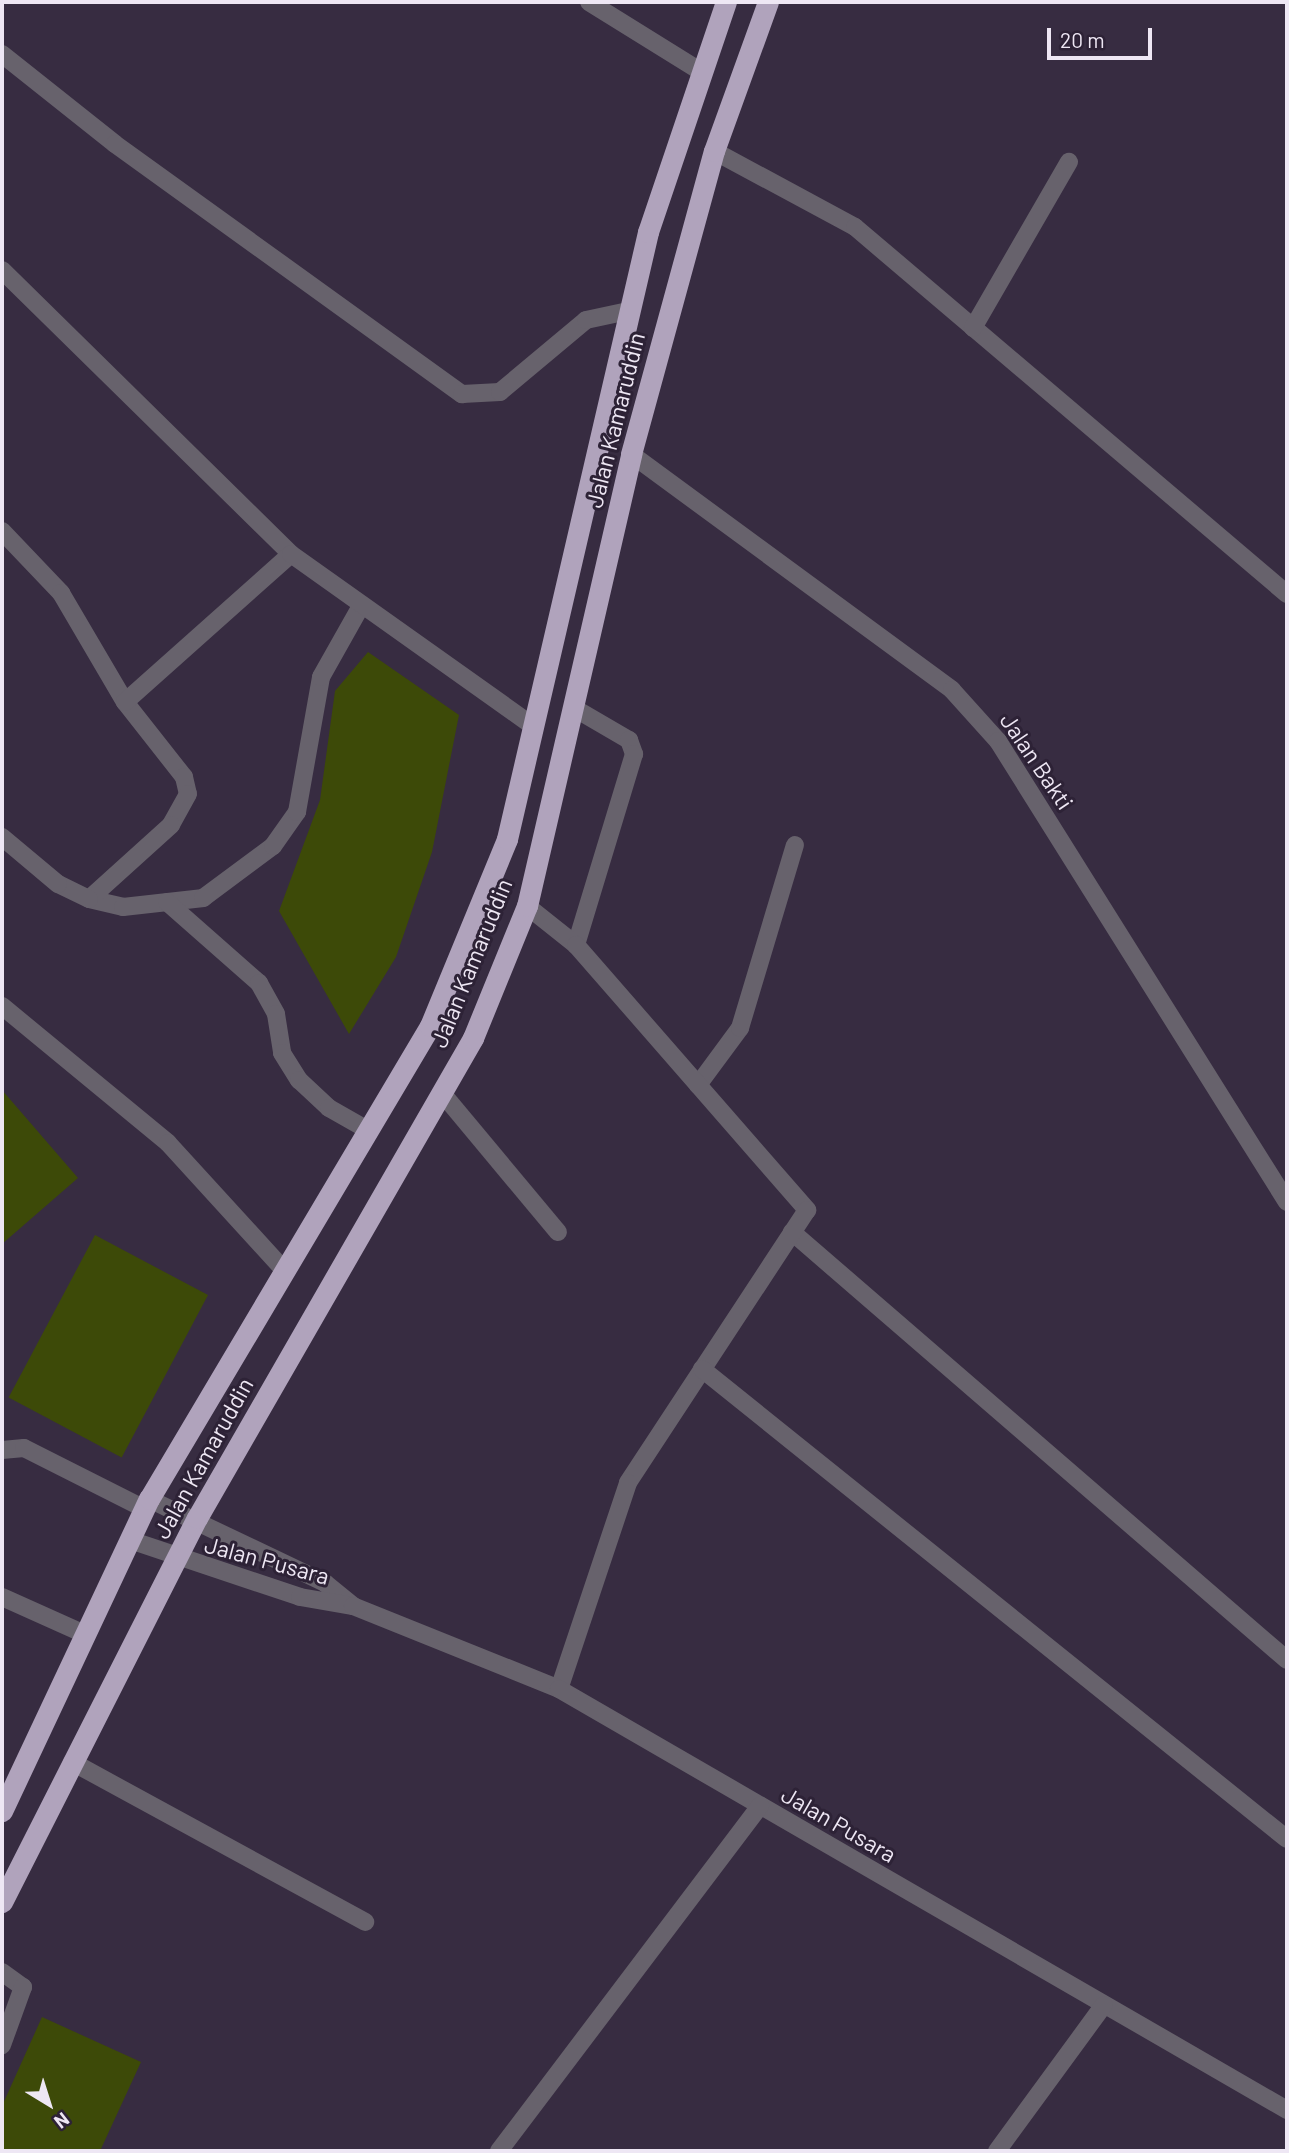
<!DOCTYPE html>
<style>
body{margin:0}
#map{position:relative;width:1289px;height:2153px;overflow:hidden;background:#372c41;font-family:Barlow,sans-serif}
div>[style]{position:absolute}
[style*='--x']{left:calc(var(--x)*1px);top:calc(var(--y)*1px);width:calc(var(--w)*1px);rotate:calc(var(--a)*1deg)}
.building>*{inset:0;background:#3d4a08;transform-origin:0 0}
.lane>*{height:18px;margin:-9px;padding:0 9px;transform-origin:9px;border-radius:9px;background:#67626c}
.street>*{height:18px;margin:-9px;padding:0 9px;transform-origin:9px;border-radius:9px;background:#67626c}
.highway>*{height:21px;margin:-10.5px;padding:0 10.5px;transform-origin:10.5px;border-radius:10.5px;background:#b0a3bc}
span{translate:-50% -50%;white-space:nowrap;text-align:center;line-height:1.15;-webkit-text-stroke:6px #2d2236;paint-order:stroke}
.street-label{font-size:23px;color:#eee7f4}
.frame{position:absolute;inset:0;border:4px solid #eee7f4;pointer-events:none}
.north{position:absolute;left:14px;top:2069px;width:70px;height:70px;-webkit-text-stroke:5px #2d2236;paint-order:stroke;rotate:142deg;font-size:19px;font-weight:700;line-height:28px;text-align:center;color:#eee7f4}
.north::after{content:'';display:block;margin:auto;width:24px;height:32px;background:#eee7f4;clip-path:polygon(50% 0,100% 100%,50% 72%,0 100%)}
.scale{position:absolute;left:1047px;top:28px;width:105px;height:32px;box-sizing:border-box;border:4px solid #eee7f4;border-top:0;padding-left:9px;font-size:21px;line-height:24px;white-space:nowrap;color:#eee7f4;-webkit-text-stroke:5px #2d2236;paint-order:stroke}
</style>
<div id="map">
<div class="building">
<i style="clip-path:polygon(368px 652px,459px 715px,432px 852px,396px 957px,349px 1034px,279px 911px,320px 800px,335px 691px)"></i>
<i style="clip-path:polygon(2px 1090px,78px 1178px,2px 1244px)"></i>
<i style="left:95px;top:1235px;width:128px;height:184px;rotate:28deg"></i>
<i style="clip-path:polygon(42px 2017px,141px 2062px,100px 2151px,2px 2151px,2px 2106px)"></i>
</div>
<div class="lane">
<i style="--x:574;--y:708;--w:64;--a:30.2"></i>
<i style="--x:629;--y:740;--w:15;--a:70"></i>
<i style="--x:634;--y:754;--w:200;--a:106.9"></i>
<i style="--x:89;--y:899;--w:35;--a:13"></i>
<i style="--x:123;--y:907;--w:81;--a:-6.4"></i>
<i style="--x:203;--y:898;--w:87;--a:-36.6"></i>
<i style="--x:273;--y:846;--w:42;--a:-54.8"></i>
<i style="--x:297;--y:812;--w:137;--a:-79.9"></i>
<i style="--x:321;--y:677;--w:81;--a:-60.6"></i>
<i style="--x:167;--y:902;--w:123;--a:41.4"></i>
<i style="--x:259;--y:983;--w:35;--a:61"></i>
<i style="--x:276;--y:1014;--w:39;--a:81"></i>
<i style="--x:282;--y:1053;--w:32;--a:58"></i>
<i style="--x:299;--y:1080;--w:41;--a:43"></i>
<i style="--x:329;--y:1108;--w:43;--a:29.6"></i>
<i style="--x:698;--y:1085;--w:71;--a:-53.6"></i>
<i style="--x:740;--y:1028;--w:191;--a:-73.3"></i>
<i style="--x:442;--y:1093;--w:181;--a:50.2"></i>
<i style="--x:792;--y:1232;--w:654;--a:40.85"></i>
<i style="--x:2;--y:1450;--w:22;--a:-5"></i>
<i style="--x:24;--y:1448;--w:136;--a:26.8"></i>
<i style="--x:2;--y:1597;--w:88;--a:24.2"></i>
<i style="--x:72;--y:1762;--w:334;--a:28.6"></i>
<i style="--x:2;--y:1972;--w:26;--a:36"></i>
<i style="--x:23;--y:1987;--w:62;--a:109.9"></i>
</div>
<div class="street">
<i style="--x:589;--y:2;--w:131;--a:31.9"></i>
<i style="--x:2;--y:54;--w:144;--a:38.5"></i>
<i style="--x:115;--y:144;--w:428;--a:35.8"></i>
<i style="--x:462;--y:394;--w:38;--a:-3"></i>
<i style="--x:500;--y:392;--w:112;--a:-39.9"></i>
<i style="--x:586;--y:320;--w:43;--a:-12.1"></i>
<i style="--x:714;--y:151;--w:160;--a:28.3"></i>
<i style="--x:855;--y:227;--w:567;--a:40.35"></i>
<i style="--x:2;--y:270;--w:405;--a:44.5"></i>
<i style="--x:973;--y:328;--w:192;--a:-60"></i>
<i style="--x:631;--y:454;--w:398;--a:36.3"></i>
<i style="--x:952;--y:690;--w:69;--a:48"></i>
<i style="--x:998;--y:741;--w:544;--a:57.92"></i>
<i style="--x:2;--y:531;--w:86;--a:46.4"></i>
<i style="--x:61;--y:593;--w:126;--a:59.6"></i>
<i style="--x:125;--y:702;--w:95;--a:51.8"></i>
<i style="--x:184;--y:777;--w:17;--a:77"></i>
<i style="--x:188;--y:794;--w:35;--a:119"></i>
<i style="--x:171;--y:825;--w:110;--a:137.9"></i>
<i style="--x:89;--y:899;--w:34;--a:-154"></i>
<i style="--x:58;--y:884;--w:73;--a:-140"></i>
<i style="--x:125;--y:702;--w:222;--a:-41.7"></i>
<i style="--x:291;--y:554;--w:297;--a:35.4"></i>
<i style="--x:527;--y:906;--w:63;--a:38.5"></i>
<i style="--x:576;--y:945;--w:352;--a:48.9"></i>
<i style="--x:807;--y:1210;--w:326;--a:123.3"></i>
<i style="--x:628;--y:1483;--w:217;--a:108.5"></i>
<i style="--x:2;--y:1006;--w:215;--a:39.5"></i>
<i style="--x:168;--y:1143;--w:169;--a:47.6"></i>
<i style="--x:702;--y:1369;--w:750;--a:38.78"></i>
<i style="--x:149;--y:1499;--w:195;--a:25.5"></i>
<i style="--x:325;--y:1583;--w:36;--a:39"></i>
<i style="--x:130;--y:1540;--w:179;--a:18.5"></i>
<i style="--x:300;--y:1597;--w:54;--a:9.6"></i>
<i style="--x:353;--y:1606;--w:222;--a:21.9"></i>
<i style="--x:559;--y:1689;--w:841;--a:30.04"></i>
<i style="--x:499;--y:2151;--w:433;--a:-52.9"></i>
<i style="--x:997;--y:2151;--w:181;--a:-53.8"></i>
</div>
<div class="highway">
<i style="--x:2;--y:1811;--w:345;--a:-64.8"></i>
<i style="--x:149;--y:1499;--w:550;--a:-59.29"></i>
<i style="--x:430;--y:1026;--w:202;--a:-67.6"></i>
<i style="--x:507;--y:839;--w:623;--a:-76.92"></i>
<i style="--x:648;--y:232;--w:243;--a:-71.3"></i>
<i style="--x:2;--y:1902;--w:431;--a:-63.1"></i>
<i style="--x:197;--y:1518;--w:554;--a:-60.1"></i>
<i style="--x:473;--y:1038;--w:143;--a:-67.8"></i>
<i style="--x:527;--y:906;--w:464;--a:-77"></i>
<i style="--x:631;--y:454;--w:314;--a:-74.7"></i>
<i style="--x:714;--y:151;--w:158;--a:-70.1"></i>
</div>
<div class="street-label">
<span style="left:615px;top:420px;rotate:-76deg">Jalan Kamaruddin</span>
<span style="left:1037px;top:761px;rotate:56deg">Jalan Bakti</span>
<span style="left:471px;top:963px;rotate:-68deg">Jalan Kamaruddin</span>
<span style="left:203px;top:1458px;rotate:-61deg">Jalan Kamaruddin</span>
<span style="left:267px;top:1560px;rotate:15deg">Jalan Pusara</span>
<span style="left:839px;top:1824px;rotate:30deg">Jalan Pusara</span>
</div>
<div class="frame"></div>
<div class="north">N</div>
<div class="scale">20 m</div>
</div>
